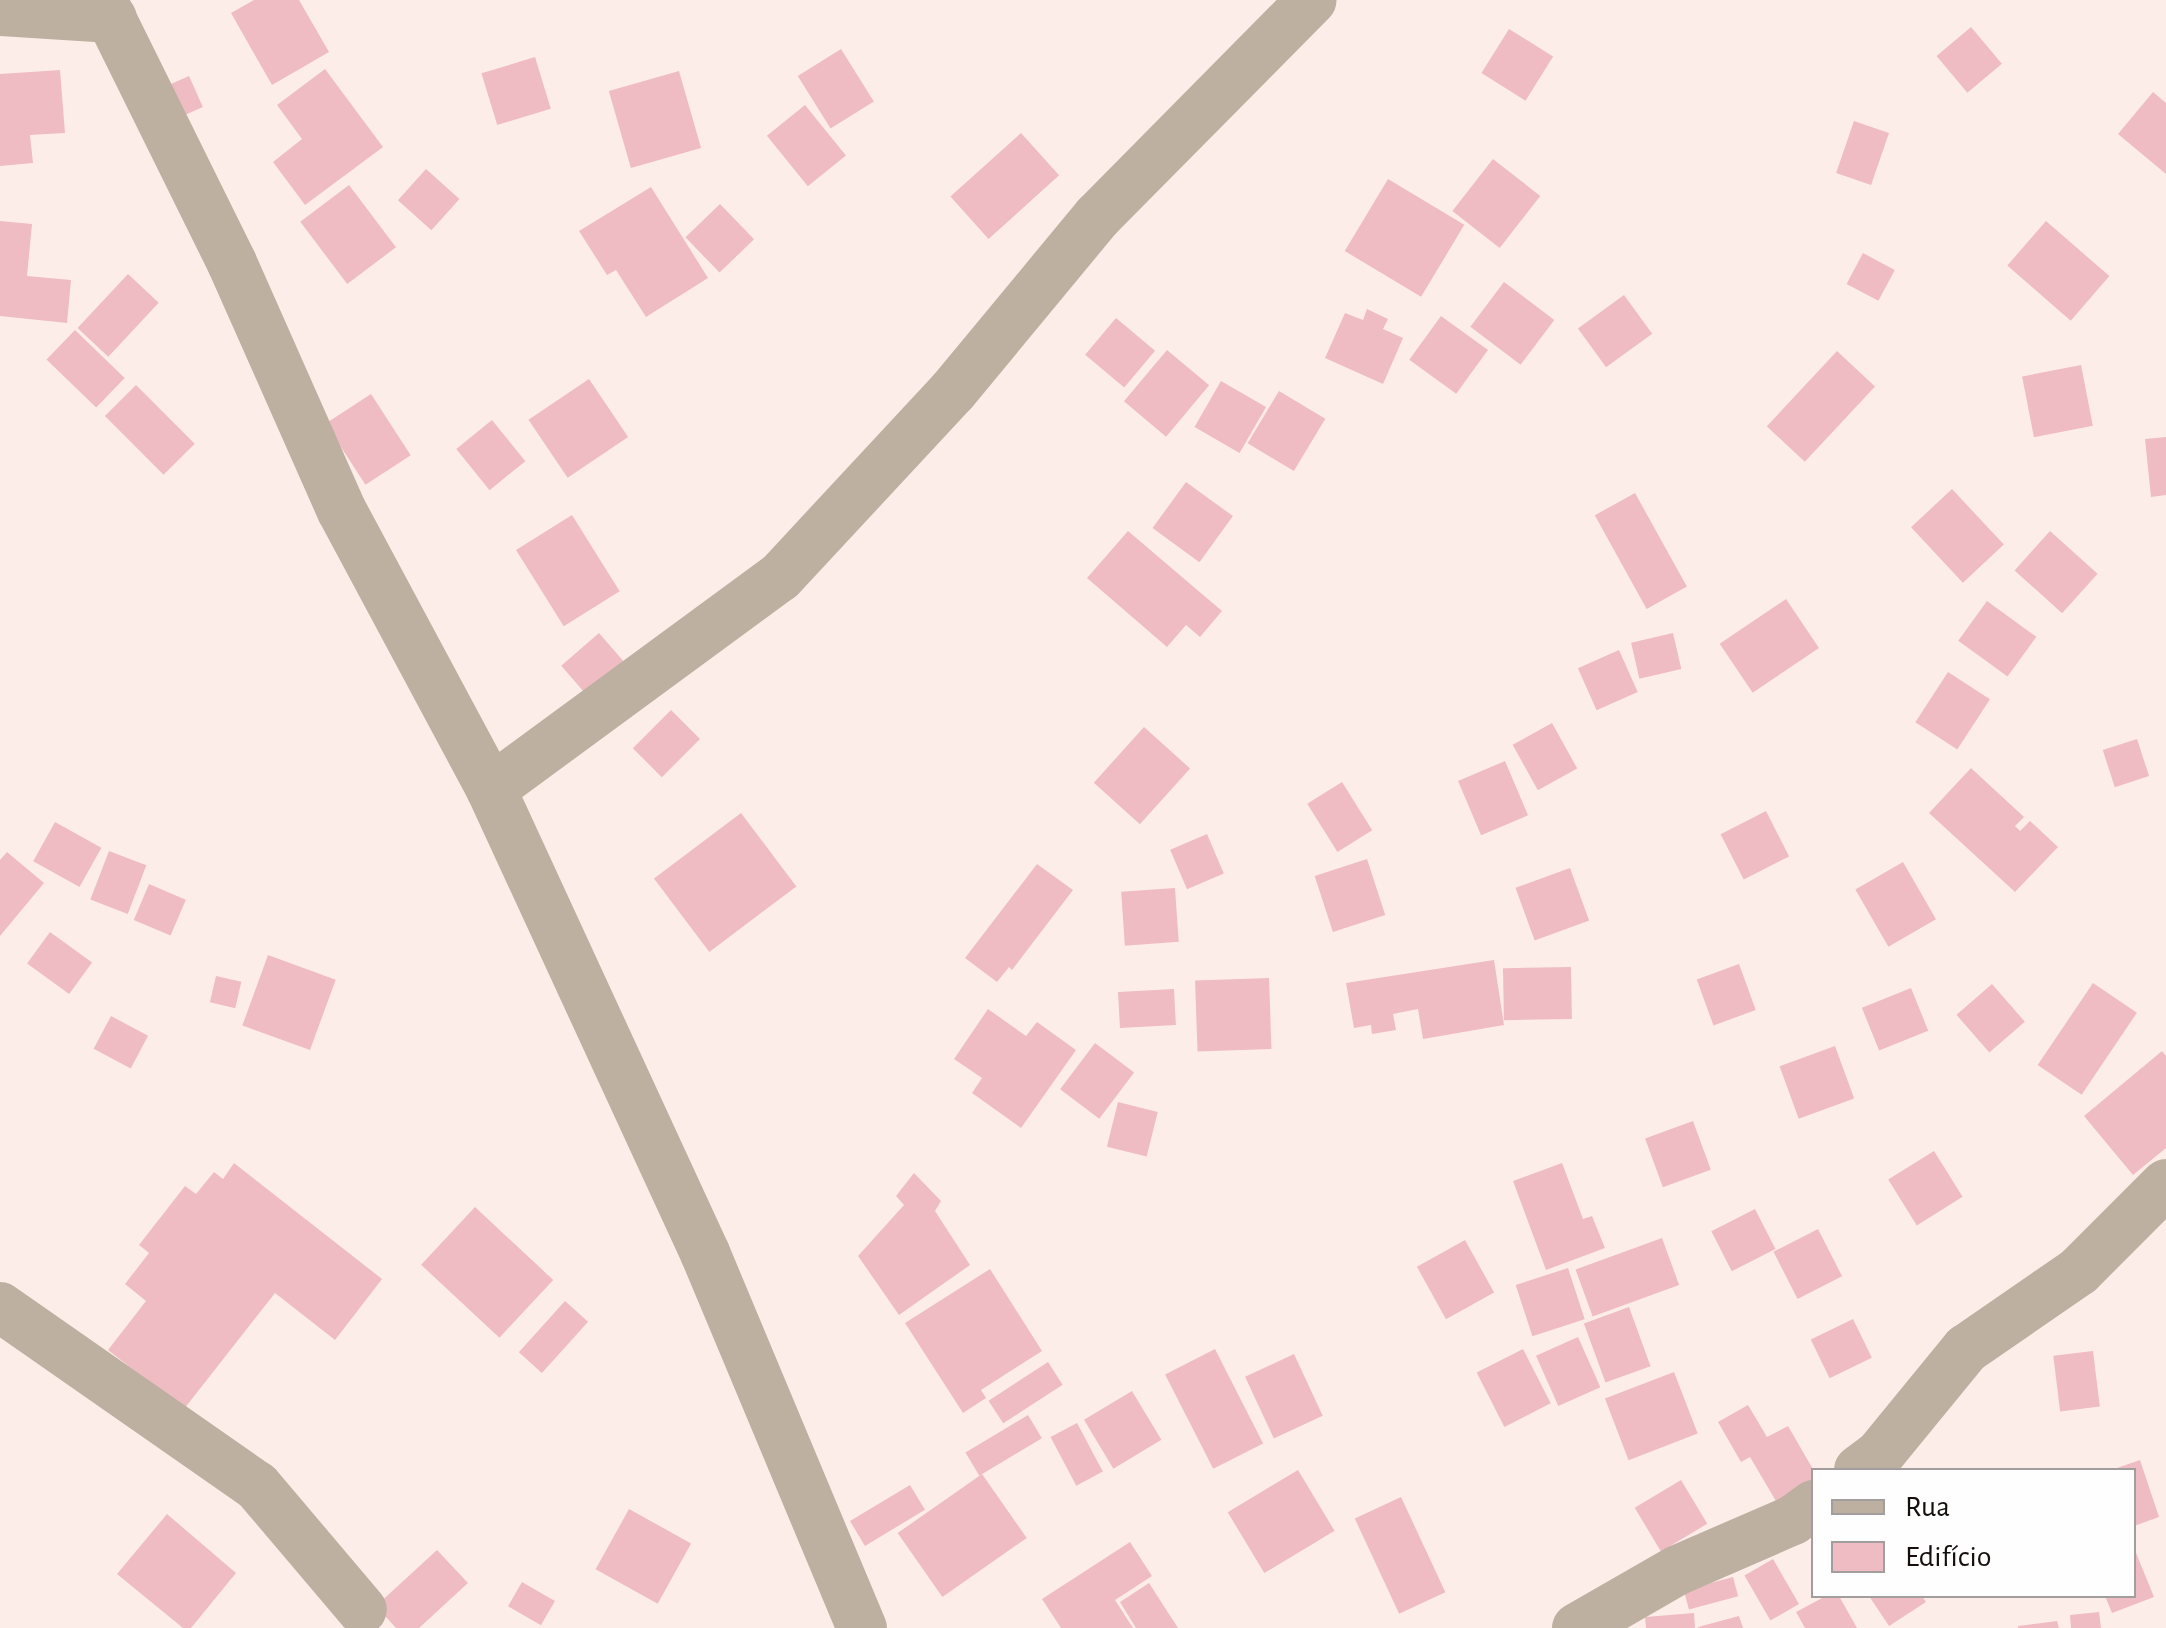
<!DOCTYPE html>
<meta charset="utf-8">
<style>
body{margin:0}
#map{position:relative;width:2166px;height:1628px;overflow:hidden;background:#fdede8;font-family:"Alegreya Sans",sans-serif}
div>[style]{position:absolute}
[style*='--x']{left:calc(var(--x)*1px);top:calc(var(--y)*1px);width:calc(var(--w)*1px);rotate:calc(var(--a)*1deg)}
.building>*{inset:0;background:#efbcc3;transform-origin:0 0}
.street>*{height:50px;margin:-25px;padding:0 25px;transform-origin:25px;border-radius:25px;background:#bdb0a0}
span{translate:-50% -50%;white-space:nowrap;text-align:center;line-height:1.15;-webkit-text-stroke:10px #fefefe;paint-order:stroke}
.legend{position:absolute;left:1811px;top:1468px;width:325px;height:130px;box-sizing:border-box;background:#fefefe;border:2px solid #a19e9d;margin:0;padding:12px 18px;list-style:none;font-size:30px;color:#150e0c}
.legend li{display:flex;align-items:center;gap:20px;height:50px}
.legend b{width:50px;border:2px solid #a19e9d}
</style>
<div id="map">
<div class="building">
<i style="clip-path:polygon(254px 0,299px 0,329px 52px,272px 85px,231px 13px)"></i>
<i style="left:1971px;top:27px;width:48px;height:45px;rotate:50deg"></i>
<i style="left:1509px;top:29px;width:52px;height:52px;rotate:32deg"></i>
<i style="left:841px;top:49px;width:62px;height:51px;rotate:58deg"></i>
<i style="left:535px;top:57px;width:54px;height:56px;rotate:73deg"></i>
<i style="clip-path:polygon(325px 69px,383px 147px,305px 205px,273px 162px,302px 139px,277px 105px)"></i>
<i style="clip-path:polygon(60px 70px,65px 133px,30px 135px,33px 163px,0 166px,0 74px)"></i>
<i style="left:679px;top:71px;width:80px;height:73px;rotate:74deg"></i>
<i style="left:189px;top:76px;width:34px;height:39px;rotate:66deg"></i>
<i style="clip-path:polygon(2153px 92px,2166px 103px,2166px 174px,2118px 134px)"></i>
<i style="left:805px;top:105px;width:65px;height:49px;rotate:51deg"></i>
<i style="left:1854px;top:121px;width:37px;height:55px;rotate:19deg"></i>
<i style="left:1021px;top:133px;width:57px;height:95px;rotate:48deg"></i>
<i style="left:1493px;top:159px;width:60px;height:66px;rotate:38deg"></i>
<i style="left:426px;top:169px;width:45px;height:42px;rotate:42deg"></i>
<i style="left:1388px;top:179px;width:89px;height:84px;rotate:31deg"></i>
<i style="left:349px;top:185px;width:78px;height:61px;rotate:53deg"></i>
<i style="clip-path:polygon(651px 187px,708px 278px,646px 317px,616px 270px,607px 275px,579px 231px)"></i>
<i style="left:720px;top:204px;width:49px;height:48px;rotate:46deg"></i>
<i style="clip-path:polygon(0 221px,32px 224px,27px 276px,71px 280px,67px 323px,0 316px)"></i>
<i style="left:2046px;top:221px;width:84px;height:59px;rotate:41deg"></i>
<i style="left:1863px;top:253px;width:36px;height:35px;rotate:28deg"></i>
<i style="left:128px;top:274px;width:42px;height:74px;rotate:43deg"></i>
<i style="left:1504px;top:282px;width:63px;height:56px;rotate:37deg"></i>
<i style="left:1624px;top:295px;width:48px;height:57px;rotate:54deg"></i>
<i style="clip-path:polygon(1367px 309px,1388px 319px,1383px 329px,1403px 338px,1383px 384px,1325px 358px,1345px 313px,1363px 320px)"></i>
<i style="left:1441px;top:316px;width:58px;height:54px;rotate:36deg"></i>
<i style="left:1116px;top:318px;width:51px;height:48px;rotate:40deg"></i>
<i style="left:75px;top:330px;width:69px;height:41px;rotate:44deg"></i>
<i style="left:1167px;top:350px;width:55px;height:67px;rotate:40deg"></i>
<i style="left:1837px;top:351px;width:52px;height:103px;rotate:43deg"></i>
<i style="left:2081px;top:365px;width:62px;height:60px;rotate:79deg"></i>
<i style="left:589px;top:379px;width:70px;height:73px;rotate:56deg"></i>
<i style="left:1221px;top:381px;width:52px;height:53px;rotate:30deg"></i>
<i style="left:136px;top:385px;width:83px;height:44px;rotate:45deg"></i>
<i style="left:1279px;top:391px;width:54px;height:61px;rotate:31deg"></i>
<i style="left:371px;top:394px;width:73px;height:54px;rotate:57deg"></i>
<i style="left:492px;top:420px;width:53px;height:46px;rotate:51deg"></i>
<i style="clip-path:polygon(2166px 437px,2166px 495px,2151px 497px,2145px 439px)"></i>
<i style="left:1186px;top:482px;width:58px;height:57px;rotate:36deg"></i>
<i style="left:1952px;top:489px;width:76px;height:56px;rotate:47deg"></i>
<i style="left:1635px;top:493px;width:107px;height:46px;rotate:61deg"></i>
<i style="left:572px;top:515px;width:90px;height:66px;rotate:58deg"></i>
<i style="clip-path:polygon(1128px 531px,1222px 611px,1200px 637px,1186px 625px,1167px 647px,1087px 578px)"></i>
<i style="left:2050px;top:531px;width:64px;height:53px;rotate:42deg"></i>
<i style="left:1786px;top:599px;width:59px;height:80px;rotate:56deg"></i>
<i style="left:1987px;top:601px;width:61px;height:49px;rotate:36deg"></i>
<i style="left:599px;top:633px;width:38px;height:50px;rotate:49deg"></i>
<i style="left:1673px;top:633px;width:37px;height:43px;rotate:77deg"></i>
<i style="left:1619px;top:650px;width:46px;height:45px;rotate:66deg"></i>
<i style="left:1948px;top:672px;width:50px;height:60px;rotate:33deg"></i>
<i style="left:671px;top:710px;width:41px;height:54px;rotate:45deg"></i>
<i style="left:1552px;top:723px;width:52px;height:45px;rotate:61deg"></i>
<i style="left:1144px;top:727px;width:62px;height:75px;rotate:42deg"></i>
<i style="left:2137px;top:739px;width:39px;height:36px;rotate:72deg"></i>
<i style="left:1505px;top:761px;width:59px;height:51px;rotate:67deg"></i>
<i style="clip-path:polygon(1971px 768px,2024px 817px,2015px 826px,2020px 831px,2030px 821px,2058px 847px,2015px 892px,1929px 813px)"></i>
<i style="left:1342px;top:782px;width:57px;height:41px;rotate:58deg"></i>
<i style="left:1766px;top:811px;width:51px;height:51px;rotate:63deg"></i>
<i style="left:741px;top:813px;width:92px;height:109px;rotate:53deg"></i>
<i style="left:55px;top:822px;width:53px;height:45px;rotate:29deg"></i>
<i style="left:1207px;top:834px;width:43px;height:40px;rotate:67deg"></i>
<i style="left:109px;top:851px;width:40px;height:52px;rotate:21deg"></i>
<i style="clip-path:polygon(7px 852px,44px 883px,0 936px,0 860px)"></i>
<i style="left:1367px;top:859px;width:59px;height:55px;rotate:72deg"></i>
<i style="left:1903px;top:862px;width:66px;height:55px;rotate:60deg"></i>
<i style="clip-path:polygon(1037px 864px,1073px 890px,1012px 970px,1009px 967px,997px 982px,965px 958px)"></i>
<i style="left:1570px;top:868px;width:56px;height:58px;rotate:70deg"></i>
<i style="left:149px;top:884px;width:40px;height:39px;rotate:23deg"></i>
<i style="left:1175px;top:888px;width:54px;height:54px;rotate:86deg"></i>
<i style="left:50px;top:932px;width:52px;height:39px;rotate:36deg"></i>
<i style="left:268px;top:955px;width:72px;height:75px;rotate:20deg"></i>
<i style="clip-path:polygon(1494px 960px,1504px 1025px,1423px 1039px,1418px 1009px,1393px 1014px,1396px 1030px,1372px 1034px,1371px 1025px,1354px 1028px,1346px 983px)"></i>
<i style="left:1739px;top:964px;width:49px;height:45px;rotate:70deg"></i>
<i style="left:1571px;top:967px;width:52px;height:68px;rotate:89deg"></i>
<i style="left:216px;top:976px;width:26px;height:27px;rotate:13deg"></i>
<i style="left:1269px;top:978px;width:71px;height:74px;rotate:88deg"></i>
<i style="left:2093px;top:983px;width:53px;height:99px;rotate:34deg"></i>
<i style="left:1992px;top:984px;width:50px;height:47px;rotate:49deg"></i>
<i style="left:1911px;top:988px;width:46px;height:53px;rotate:68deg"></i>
<i style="left:1174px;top:989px;width:36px;height:56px;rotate:87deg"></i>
<i style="clip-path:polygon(988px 1009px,1026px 1036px,1037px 1022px,1076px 1050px,1021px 1128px,972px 1093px,982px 1078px,954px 1059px)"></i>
<i style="left:111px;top:1016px;width:42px;height:37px;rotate:28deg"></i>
<i style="left:1095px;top:1043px;width:49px;height:58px;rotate:37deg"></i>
<i style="left:1835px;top:1046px;width:56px;height:59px;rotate:70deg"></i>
<i style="clip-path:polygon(2162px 1051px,2166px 1056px,2166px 1148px,2133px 1175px,2084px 1116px)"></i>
<i style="left:1118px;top:1102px;width:41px;height:46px;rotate:14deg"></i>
<i style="left:1693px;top:1121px;width:52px;height:51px;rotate:70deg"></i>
<i style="left:1934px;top:1151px;width:54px;height:54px;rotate:58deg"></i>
<i style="clip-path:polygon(234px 1163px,382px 1279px,335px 1340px,275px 1293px,184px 1409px,108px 1350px,146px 1301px,125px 1284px,149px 1253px,139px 1245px,185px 1186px,196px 1194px,214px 1172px,223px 1179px)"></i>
<i style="clip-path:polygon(1562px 1163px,1583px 1219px,1592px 1216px,1605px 1248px,1546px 1270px,1513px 1181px)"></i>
<i style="clip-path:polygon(914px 1173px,941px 1201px,935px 1211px,970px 1265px,899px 1315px,858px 1256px,904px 1205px,896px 1196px)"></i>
<i style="left:475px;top:1207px;width:107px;height:79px;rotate:43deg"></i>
<i style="left:1755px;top:1209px;width:45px;height:49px;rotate:63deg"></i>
<i style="left:1818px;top:1229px;width:53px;height:50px;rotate:63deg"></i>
<i style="left:1662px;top:1238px;width:50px;height:92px;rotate:70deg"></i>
<i style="left:1465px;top:1240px;width:60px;height:55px;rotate:61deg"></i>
<i style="left:1568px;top:1268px;width:54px;height:55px;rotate:72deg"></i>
<i style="clip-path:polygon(990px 1269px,1042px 1351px,981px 1390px,986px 1398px,963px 1413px,905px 1323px)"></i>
<i style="left:565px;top:1301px;width:31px;height:69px;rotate:42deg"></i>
<i style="left:1629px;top:1307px;width:63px;height:48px;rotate:70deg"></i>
<i style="left:1853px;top:1319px;width:43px;height:47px;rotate:64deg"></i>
<i style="left:1578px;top:1337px;width:55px;height:46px;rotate:66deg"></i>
<i style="left:1215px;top:1349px;width:106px;height:56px;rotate:63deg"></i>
<i style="left:1523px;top:1349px;width:61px;height:52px;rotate:63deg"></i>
<i style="left:2093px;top:1351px;width:56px;height:40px;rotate:83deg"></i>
<i style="left:1294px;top:1354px;width:68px;height:54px;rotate:65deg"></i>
<i style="left:1048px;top:1362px;width:27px;height:71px;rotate:57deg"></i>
<i style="left:1674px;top:1372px;width:66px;height:74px;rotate:69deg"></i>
<i style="left:1132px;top:1391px;width:57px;height:56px;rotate:59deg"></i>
<i style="clip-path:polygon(1748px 1405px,1767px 1437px,1788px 1426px,1814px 1471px,1814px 1489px,1780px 1508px,1750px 1457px,1741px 1462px,1718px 1422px)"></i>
<i style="left:1028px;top:1415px;width:27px;height:73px;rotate:59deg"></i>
<i style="left:1077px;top:1423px;width:55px;height:30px;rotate:62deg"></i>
<i style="clip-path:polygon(2140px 1460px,2159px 1517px,2134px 1526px,2134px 1470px,2111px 1470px)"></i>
<i style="left:1298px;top:1470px;width:71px;height:82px;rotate:59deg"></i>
<i style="left:982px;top:1474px;width:78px;height:103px;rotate:55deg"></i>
<i style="left:1681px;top:1480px;width:51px;height:54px;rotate:59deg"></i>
<i style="left:910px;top:1485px;width:29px;height:70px;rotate:59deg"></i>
<i style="left:1401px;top:1497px;width:105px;height:51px;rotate:65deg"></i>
<i style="left:629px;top:1509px;width:71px;height:69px;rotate:29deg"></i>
<i style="clip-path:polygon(167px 1514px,236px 1573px,191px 1628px,183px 1628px,117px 1574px)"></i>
<i style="clip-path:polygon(1130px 1542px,1152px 1576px,1115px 1600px,1133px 1628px,1061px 1628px,1042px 1599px)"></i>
<i style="clip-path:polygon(2134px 1548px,2154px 1597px,2112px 1613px,2105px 1596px,2134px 1596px)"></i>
<i style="clip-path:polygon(437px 1550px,468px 1583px,419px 1628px,396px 1628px,376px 1606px)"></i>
<i style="left:1773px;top:1559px;width:52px;height:33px;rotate:60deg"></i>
<i style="left:1733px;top:1577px;width:20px;height:51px;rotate:75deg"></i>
<i style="left:522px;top:1582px;width:38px;height:28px;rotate:30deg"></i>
<i style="clip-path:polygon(1149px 1583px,1178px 1628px,1136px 1628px,1120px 1602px)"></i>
<i style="clip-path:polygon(1826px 1596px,1839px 1596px,1857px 1628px,1805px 1628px,1796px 1612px)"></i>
<i style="clip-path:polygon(1869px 1596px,1922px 1596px,1926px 1602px,1889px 1626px)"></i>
<i style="clip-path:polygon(2099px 1612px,2101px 1628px,2071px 1628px,2070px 1615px)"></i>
<i style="clip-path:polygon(1694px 1613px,1695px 1628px,1646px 1628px,1645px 1617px)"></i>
<i style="clip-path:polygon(1739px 1616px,1743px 1628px,1698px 1628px,1698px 1627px)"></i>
<i style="clip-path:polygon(2057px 1621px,2059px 1628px,2018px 1628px,2018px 1626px)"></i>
</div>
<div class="street">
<i style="--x:102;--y:0;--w:293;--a:63.7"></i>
<i style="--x:232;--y:263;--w:271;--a:66.1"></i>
<i style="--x:342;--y:511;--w:315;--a:61.8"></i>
<i style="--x:491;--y:789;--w:511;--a:65.24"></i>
<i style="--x:705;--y:1253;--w:407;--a:67.3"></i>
<i style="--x:0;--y:11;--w:112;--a:3.6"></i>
<i style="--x:491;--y:789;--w:358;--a:-36.3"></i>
<i style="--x:780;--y:577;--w:254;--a:-47.1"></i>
<i style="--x:953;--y:391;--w:226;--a:-50.4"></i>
<i style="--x:1097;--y:217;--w:305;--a:-45.3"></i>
<i style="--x:0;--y:1307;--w:313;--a:34.9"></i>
<i style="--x:257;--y:1486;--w:162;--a:49.7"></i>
<i style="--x:1859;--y:1470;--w:26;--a:-37"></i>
<i style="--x:1880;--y:1454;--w:136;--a:-50.7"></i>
<i style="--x:1966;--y:1349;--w:137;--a:-34.6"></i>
<i style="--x:2079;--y:1271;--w:123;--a:-45"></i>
<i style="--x:1577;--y:1628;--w:116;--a:-29.9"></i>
<i style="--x:1678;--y:1570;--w:125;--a:-23.5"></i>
<i style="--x:1793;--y:1520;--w:26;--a:-36"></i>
</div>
<ul class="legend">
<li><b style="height:12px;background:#bdb0a0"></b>Rua</li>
<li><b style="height:28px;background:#efbcc3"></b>Edifício</li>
</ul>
</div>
